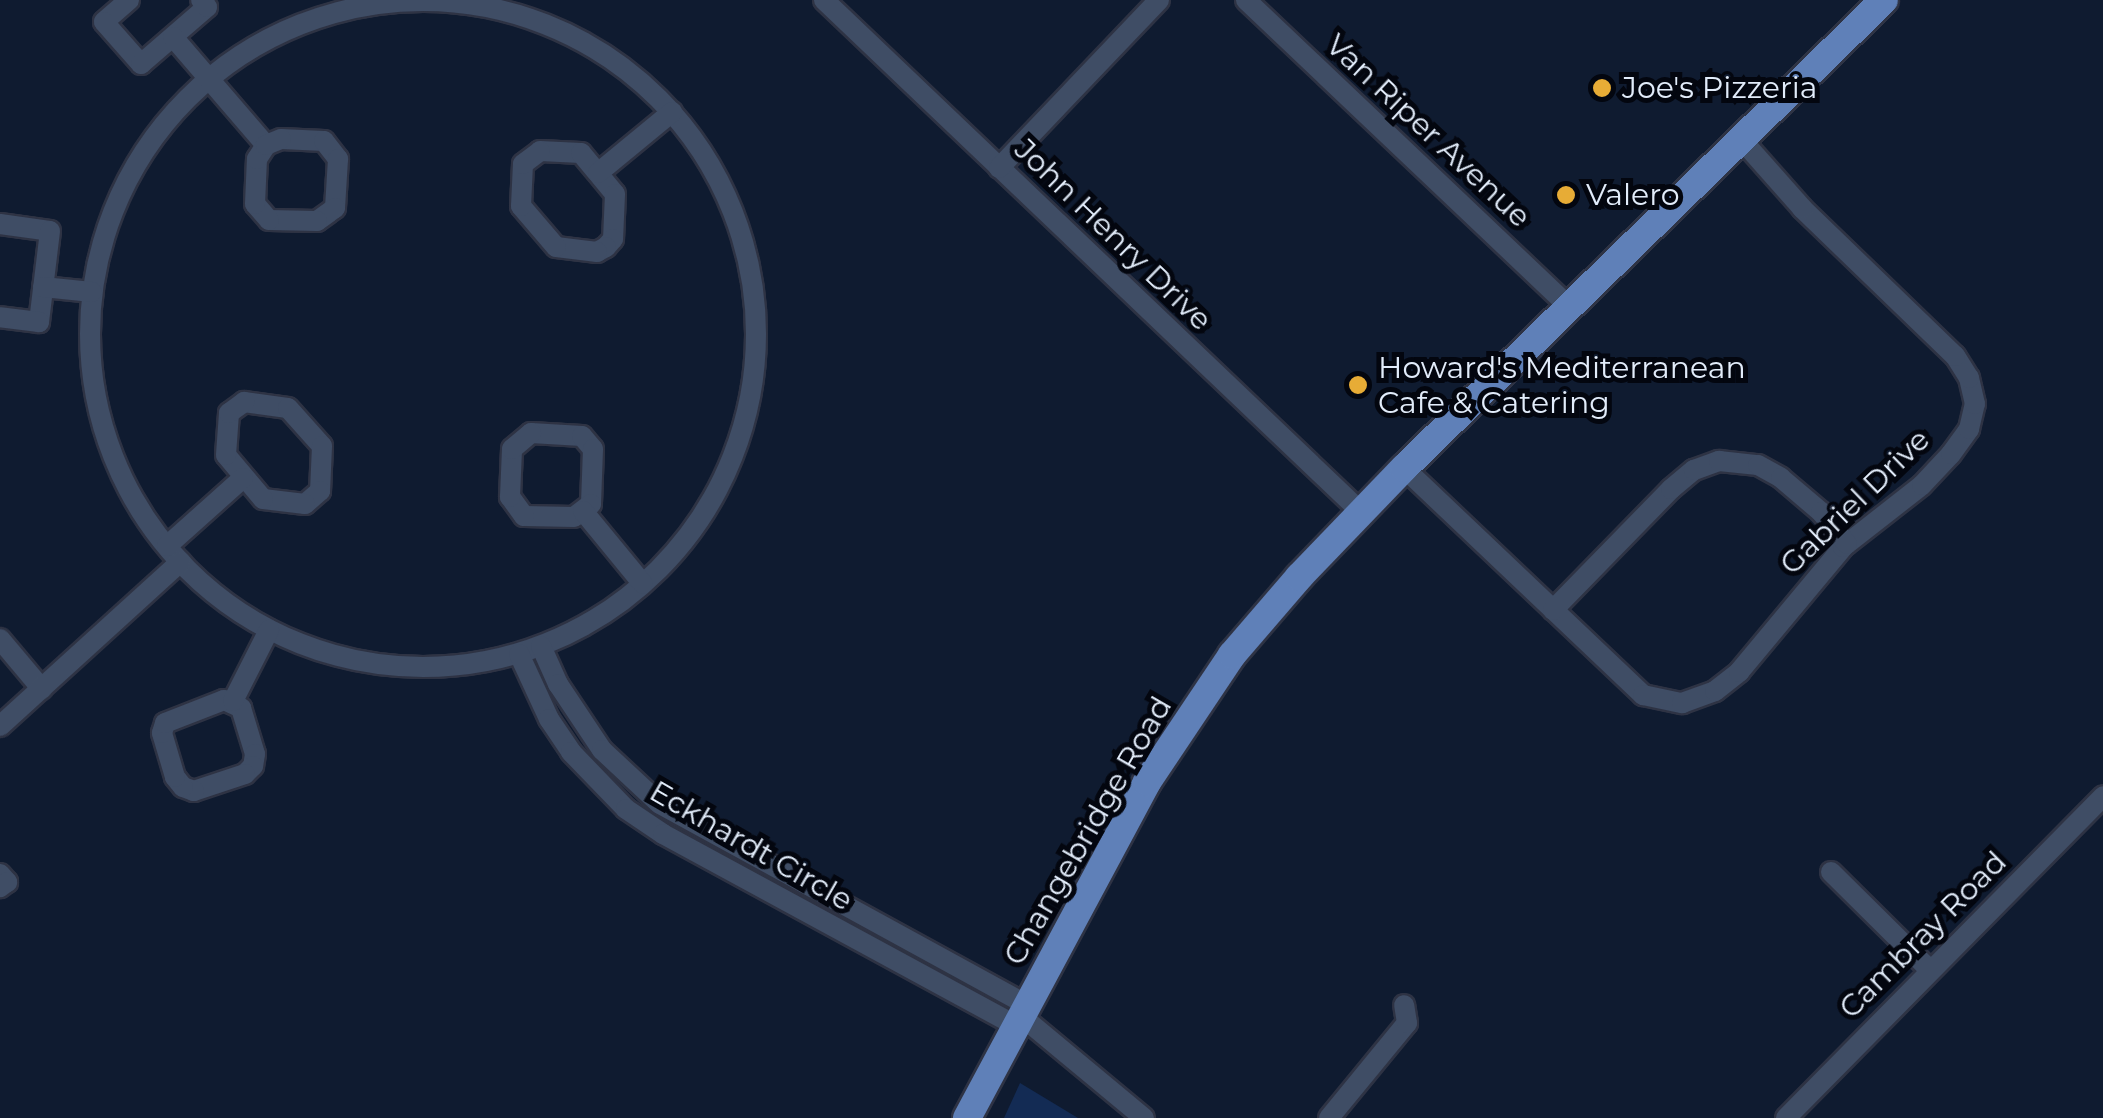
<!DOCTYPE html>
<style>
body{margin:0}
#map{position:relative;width:2103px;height:1118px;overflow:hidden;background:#0f1b30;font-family:Montserrat,sans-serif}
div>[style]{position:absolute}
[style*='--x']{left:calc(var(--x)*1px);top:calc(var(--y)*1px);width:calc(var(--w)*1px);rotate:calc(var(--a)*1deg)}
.green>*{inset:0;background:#132b54}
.roads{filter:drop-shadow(2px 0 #2e3344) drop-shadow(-2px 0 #2e3344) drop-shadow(0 2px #2e3344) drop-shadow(0 -2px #2e3344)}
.minor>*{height:20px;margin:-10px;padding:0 10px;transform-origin:10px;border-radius:10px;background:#3f4d65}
.minor>.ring{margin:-10px;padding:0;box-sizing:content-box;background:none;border:20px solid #3f4d65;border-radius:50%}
.major>*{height:28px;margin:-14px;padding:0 14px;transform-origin:14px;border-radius:14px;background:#5f80b8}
.dots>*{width:28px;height:28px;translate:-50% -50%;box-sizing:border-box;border:5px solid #03060f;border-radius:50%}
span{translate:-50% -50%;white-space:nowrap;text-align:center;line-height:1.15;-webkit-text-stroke:10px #03060f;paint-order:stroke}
.poi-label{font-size:30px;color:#e2ecfa}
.left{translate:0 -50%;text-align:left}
.street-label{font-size:30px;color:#e2ecfa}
</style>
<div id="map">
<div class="green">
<i style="clip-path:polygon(1020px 1083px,1078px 1118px,1004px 1118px)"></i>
</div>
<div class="roads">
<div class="minor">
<i style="--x:129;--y:0;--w:33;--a:139"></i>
<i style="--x:104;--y:22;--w:56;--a:48.6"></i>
<i style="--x:141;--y:64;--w:87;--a:-40.8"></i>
<i style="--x:207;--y:7;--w:9;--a:-131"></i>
<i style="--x:824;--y:0;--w:742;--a:43.63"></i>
<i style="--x:1246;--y:0;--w:444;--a:43.5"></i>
<i class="ring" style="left:90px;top:1px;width:646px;height:646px"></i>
<i style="--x:173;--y:37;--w:143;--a:49.3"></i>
<i style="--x:281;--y:139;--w:43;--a:2.7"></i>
<i style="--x:324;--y:141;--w:23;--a:52"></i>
<i style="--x:338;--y:159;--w:49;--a:93.5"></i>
<i style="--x:335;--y:208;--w:22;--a:144"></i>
<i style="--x:317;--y:221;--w:48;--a:-178.8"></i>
<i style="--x:269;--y:220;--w:21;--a:-131"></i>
<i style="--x:255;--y:204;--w:45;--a:-87.5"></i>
<i style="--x:257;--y:159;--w:17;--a:-57"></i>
<i style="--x:266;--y:145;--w:16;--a:-22"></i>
<i style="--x:540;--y:151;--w:41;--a:2.8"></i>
<i style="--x:581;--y:153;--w:53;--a:50.3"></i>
<i style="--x:615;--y:194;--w:45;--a:92.5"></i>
<i style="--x:613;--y:239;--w:11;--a:131"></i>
<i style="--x:606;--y:247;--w:10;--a:151"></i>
<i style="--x:597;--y:252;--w:41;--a:-173"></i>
<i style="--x:556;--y:247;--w:54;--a:-130.5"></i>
<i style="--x:521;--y:206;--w:42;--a:-87.3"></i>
<i style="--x:523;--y:164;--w:21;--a:-37"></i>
<i style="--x:999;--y:168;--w:232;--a:-46.4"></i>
<i style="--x:598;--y:173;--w:96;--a:-39.5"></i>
<i style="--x:0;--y:224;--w:50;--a:8"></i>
<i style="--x:50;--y:231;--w:92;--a:96.9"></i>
<i style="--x:39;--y:322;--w:39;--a:-173"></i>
<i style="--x:43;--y:287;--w:49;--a:5.8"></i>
<i style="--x:244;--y:402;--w:44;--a:7.8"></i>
<i style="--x:288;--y:408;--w:51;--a:48.2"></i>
<i style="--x:322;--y:446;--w:45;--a:92.5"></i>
<i style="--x:320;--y:491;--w:20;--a:139"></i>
<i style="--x:305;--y:504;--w:42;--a:-173.2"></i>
<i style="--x:263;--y:499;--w:57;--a:-130.1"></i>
<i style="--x:226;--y:455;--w:42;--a:-85.9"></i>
<i style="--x:229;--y:413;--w:19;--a:-36"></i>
<i style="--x:531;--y:433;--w:51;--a:3.4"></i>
<i style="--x:582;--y:436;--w:17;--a:50"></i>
<i style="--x:593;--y:449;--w:55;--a:92.1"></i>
<i style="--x:591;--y:504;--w:21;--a:143"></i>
<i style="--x:574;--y:517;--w:50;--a:-178.9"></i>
<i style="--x:524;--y:516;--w:24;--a:-126"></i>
<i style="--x:510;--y:497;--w:48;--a:-87.6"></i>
<i style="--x:512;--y:449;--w:25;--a:-40"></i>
<i style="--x:1404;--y:468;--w:330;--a:43.5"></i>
<i style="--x:1643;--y:695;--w:40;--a:12"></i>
<i style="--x:1682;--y:703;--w:35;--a:-20"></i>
<i style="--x:1715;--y:691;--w:31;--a:-38"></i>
<i style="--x:1739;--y:672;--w:163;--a:-50.2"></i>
<i style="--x:1843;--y:547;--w:100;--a:-38.1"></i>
<i style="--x:1922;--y:485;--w:42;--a:-46.9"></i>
<i style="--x:1951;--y:454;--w:31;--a:-54"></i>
<i style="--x:1969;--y:429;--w:26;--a:-77"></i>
<i style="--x:1975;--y:404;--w:27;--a:-103"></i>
<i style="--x:1969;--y:378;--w:26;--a:-122"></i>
<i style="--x:1955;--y:356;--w:213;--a:-136"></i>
<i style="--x:1802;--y:208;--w:94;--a:-131.5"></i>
<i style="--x:583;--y:511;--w:94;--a:50.6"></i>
<i style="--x:167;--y:546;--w:102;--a:-41.8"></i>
<i style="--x:1553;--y:610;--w:169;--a:-45.7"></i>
<i style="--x:1671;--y:489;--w:30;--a:-40"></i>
<i style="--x:1694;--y:470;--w:27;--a:-20"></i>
<i style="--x:1719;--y:461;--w:39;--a:6"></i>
<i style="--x:1758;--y:465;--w:26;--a:29"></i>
<i style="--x:1781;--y:478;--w:52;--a:40.4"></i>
<i style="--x:1821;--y:512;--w:41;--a:50.9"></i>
<i style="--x:0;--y:639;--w:65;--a:50"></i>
<i style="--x:541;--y:646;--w:42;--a:65.9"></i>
<i style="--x:558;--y:684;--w:79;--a:56.3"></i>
<i style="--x:602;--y:750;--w:79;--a:43"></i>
<i style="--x:660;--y:804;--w:417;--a:28.7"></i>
<i style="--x:519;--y:654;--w:72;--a:65.2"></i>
<i style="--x:549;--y:719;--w:40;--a:56"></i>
<i style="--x:571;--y:752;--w:79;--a:46"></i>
<i style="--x:626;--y:809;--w:45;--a:34"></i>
<i style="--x:663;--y:834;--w:400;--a:28.5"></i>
<i style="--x:224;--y:700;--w:19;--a:25"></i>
<i style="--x:241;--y:708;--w:48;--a:73.1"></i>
<i style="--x:255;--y:754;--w:12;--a:99"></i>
<i style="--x:253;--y:766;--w:11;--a:135"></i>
<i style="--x:245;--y:774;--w:54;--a:161.6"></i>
<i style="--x:194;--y:791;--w:12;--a:-160"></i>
<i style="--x:183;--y:787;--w:13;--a:-129"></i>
<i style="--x:175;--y:777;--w:46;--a:-106.5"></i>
<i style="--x:162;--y:733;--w:10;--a:-73"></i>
<i style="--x:165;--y:723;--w:63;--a:-21.3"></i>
<i style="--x:233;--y:701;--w:80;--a:-63.1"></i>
<i style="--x:0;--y:726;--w:244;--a:-42.3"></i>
<i style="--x:1831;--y:872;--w:139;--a:44.7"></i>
<i style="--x:0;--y:874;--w:11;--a:49"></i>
<i style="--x:7;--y:882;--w:9;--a:144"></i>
<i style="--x:1020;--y:1015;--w:161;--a:39.7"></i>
<i style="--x:1329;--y:1118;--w:123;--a:-50.6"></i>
<i style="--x:1407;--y:1023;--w:18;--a:-99"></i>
<i style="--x:1786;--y:1118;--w:452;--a:-45.4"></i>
</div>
<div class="major">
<i style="--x:967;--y:1118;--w:381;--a:-61.8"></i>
<i style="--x:1147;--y:782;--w:153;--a:-56.2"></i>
<i style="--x:1232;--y:655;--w:103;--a:-49.3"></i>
<i style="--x:1299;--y:577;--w:151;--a:-46.1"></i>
<i style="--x:1404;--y:468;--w:670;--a:-44.27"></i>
</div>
</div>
<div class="dots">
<i style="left:1602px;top:88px;background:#e7ac36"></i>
<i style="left:1566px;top:195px;background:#e7ac36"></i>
<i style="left:1358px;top:385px;background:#e7ac36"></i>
</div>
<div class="poi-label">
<span class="left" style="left:1622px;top:88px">Joe's Pizzeria</span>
<span class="left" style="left:1586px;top:195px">Valero</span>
<span class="left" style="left:1378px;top:385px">Howard's Mediterranean<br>Cafe &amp; Catering</span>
</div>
<div class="street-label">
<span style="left:1428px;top:131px;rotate:43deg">Van Riper Avenue</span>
<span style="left:1113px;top:235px;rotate:44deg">John Henry Drive</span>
<span style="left:1855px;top:502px;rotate:-44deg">Gabriel Drive</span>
<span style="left:1088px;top:831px;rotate:-60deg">Changebridge Road</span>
<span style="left:751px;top:846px;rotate:30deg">Eckhardt Circle</span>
<span style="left:1923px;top:935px;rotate:-45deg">Cambray Road</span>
</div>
</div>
